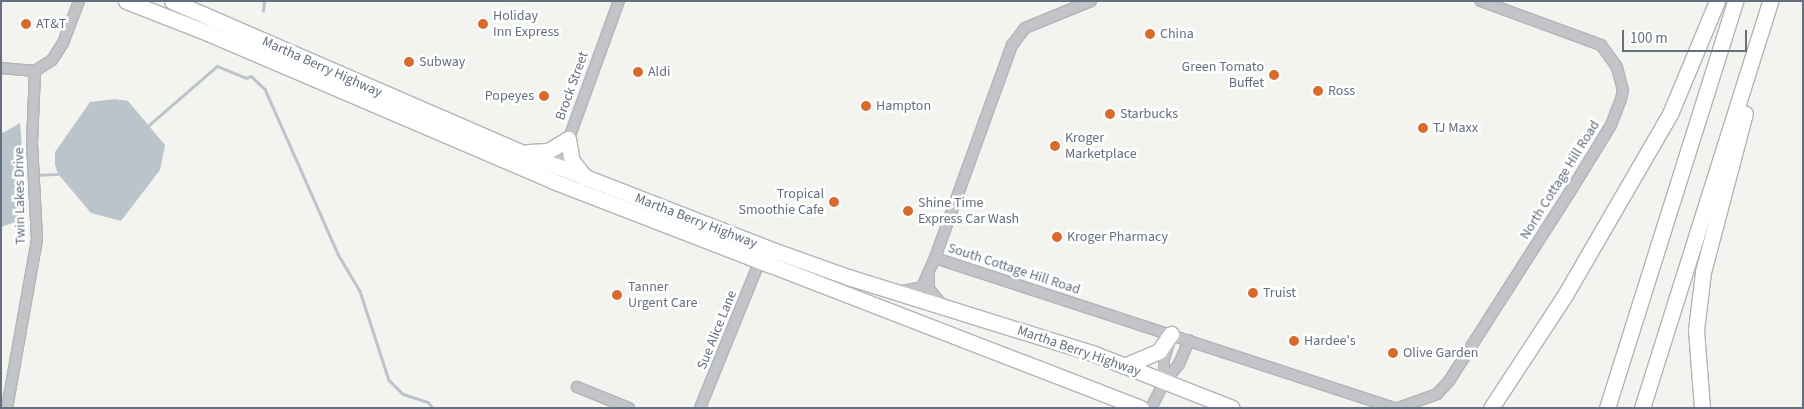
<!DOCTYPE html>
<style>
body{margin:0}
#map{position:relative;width:1804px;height:409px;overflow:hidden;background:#f3f4f0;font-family:"Source Sans 3",sans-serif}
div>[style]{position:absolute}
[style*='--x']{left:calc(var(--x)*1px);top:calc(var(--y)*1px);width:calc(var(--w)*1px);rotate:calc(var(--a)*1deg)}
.water>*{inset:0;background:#bcc4cb}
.stream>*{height:2.5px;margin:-1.25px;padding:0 1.25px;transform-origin:1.25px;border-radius:1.25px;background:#bcc4cb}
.roads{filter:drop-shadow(1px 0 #b2b4b8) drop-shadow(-1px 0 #b2b4b8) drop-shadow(0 1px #b2b4b8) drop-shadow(0 -1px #b2b4b8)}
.minor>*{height:10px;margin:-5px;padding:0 5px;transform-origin:5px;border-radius:5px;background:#c2c4c8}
.highway>*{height:15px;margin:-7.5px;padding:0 7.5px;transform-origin:7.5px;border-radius:7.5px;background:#fff}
.dots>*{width:14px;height:14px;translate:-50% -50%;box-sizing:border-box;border:2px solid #fff;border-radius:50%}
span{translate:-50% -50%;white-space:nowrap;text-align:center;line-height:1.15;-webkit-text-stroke:5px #fff;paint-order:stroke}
.poi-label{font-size:14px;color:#646f7f}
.left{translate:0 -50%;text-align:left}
.right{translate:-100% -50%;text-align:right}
.street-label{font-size:14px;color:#646f7f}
.frame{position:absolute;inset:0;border:2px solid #646f7f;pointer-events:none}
.scale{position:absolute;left:1622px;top:30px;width:125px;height:22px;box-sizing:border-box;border:2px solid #646f7f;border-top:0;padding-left:6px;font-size:15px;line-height:18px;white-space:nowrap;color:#646f7f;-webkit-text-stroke:4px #fff;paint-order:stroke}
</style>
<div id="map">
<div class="water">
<i style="clip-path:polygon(115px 99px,128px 101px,165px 145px,160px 170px,121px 221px,91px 213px,58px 174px,55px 165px,55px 152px,90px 102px)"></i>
<i style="clip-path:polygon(20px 123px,27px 211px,19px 221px,1px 227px,1px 134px)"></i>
</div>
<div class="stream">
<i style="--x:263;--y:11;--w:10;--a:-84"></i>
<i style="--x:149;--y:125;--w:90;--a:-40.9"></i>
<i style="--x:217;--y:66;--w:31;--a:22"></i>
<i style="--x:246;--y:78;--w:5;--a:-22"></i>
<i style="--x:251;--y:76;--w:19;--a:43"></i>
<i style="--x:265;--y:89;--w:180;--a:66.1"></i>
<i style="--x:338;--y:254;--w:43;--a:59.3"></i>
<i style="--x:360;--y:291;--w:94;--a:72"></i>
<i style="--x:389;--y:380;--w:20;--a:45"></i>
<i style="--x:403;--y:394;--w:26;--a:18"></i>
<i style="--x:428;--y:402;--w:8;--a:50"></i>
<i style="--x:37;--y:175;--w:21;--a:-3"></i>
</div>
<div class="roads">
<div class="minor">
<i style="--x:1091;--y:1;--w:71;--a:157.8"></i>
<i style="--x:1025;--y:28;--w:21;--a:127"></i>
<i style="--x:1012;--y:45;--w:226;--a:109.9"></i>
<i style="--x:935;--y:258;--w:484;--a:18.1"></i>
<i style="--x:1;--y:68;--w:34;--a:5"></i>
<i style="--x:35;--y:71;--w:20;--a:-33"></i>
<i style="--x:52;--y:60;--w:20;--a:-57"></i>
<i style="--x:63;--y:43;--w:45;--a:-69.1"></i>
<i style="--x:557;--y:171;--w:181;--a:-70"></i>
<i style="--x:929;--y:276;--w:13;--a:90"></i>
<i style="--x:929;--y:289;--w:19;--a:51"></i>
<i style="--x:903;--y:291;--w:19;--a:-12"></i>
<i style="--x:922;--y:287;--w:32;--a:-66"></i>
<i style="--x:1164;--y:382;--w:23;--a:-90"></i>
<i style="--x:1164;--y:359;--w:17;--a:-73"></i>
<i style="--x:577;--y:387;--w:56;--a:22"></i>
<i style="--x:7;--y:408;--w:172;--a:-79.9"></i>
<i style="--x:37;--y:239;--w:96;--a:-93"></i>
<i style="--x:32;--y:143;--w:72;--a:-87.6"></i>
<i style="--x:700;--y:408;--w:157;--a:-67.9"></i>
<i style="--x:1151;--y:408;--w:29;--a:-63"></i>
<i style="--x:1164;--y:382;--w:23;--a:-50"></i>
<i style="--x:1179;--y:364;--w:26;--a:-67"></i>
<i style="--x:1398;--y:408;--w:41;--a:-19.7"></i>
<i style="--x:1437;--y:394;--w:18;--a:-47"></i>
<i style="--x:1449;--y:381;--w:224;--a:-57.4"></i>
<i style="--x:1570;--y:192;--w:79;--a:-58.5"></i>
<i style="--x:1611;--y:125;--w:28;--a:-69"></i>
<i style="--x:1621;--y:99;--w:9;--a:-77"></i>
<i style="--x:1623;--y:90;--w:24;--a:-105"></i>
<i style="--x:1617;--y:67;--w:27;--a:-126"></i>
<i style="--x:1601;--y:45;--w:128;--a:-159.9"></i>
</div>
<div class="highway">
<i style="--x:126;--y:1;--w:88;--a:21.3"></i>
<i style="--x:208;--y:33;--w:375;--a:23.2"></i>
<i style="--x:553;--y:181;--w:630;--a:21.11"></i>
<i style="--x:172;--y:1;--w:386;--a:23.4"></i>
<i style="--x:526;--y:154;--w:259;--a:21.3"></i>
<i style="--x:767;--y:248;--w:86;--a:19.7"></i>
<i style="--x:848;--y:277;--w:256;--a:17.3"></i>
<i style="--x:1092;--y:353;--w:150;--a:21.4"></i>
<i style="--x:568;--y:139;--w:22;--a:80"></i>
<i style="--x:572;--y:161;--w:21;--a:51"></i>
<i style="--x:528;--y:152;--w:20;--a:-3"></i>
<i style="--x:548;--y:151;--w:23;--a:-31"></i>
<i style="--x:1124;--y:366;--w:38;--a:-23"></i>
<i style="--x:1159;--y:351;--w:21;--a:-55"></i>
<i style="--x:1491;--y:408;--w:135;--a:-56.8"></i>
<i style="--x:1565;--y:295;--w:209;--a:-59.9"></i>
<i style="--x:1670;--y:114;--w:122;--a:-67.4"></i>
<i style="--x:1607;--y:408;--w:427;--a:-72.5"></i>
<i style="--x:1642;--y:408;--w:427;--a:-72.5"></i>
<i style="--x:1702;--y:408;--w:78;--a:-94.4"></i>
<i style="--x:1696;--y:330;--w:58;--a:-83.1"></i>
<i style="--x:1703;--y:272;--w:164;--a:-75.2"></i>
</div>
</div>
<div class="dots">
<i style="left:26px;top:24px;background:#d86b2b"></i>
<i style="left:483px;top:24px;background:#d86b2b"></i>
<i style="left:1150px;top:34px;background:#d86b2b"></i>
<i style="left:409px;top:62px;background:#d86b2b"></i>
<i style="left:638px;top:72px;background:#d86b2b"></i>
<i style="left:1274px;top:75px;background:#d86b2b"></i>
<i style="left:1318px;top:91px;background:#d86b2b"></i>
<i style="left:544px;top:96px;background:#d86b2b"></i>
<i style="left:866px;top:106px;background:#d86b2b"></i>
<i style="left:1110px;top:114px;background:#d86b2b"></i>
<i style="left:1423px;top:128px;background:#d86b2b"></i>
<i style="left:1055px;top:146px;background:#d86b2b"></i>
<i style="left:834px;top:202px;background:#d86b2b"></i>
<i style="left:908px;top:211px;background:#d86b2b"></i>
<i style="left:1057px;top:237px;background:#d86b2b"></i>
<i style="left:1253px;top:293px;background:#d86b2b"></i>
<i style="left:617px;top:295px;background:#d86b2b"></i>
<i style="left:1294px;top:341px;background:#d86b2b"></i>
<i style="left:1393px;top:353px;background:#d86b2b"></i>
</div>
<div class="poi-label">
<span class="left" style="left:493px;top:24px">Holiday<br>Inn Express</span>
<span class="left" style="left:36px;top:24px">AT&amp;T</span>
<span class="left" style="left:1160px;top:34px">China</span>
<span class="left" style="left:419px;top:62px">Subway</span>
<span class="right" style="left:1264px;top:75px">Green Tomato<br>Buffet</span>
<span class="left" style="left:648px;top:72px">Aldi</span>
<span class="left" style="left:1328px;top:91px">Ross</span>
<span class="right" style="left:534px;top:96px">Popeyes</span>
<span class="left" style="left:876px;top:106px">Hampton</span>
<span class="left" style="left:1120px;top:114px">Starbucks</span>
<span class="left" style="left:1433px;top:128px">TJ Maxx</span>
<span class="left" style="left:1065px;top:146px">Kroger<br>Marketplace</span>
<span class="right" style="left:824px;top:202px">Tropical<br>Smoothie Cafe</span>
<span class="left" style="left:918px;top:211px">Shine Time<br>Express Car Wash</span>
<span class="left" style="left:1067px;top:237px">Kroger Pharmacy</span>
<span class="left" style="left:628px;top:295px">Tanner<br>Urgent Care</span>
<span class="left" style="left:1263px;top:293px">Truist</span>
<span class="left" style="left:1304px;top:341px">Hardee's</span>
<span class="left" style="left:1403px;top:353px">Olive Garden</span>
</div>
<div class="street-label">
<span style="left:322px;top:67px;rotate:24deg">Martha Berry Highway</span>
<span style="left:572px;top:86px;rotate:-70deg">Brock Street</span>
<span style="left:1560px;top:180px;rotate:-58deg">North Cottage Hill Road</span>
<span style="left:20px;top:196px;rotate:-91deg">Twin Lakes Drive</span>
<span style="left:696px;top:221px;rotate:21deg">Martha Berry Highway</span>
<span style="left:1014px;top:269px;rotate:18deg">South Cottage Hill Road</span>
<span style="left:717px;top:330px;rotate:-68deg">Sue Alice Lane</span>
<span style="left:1079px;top:351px;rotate:19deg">Martha Berry Highway</span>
</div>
<div class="frame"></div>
<div class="scale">100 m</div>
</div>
